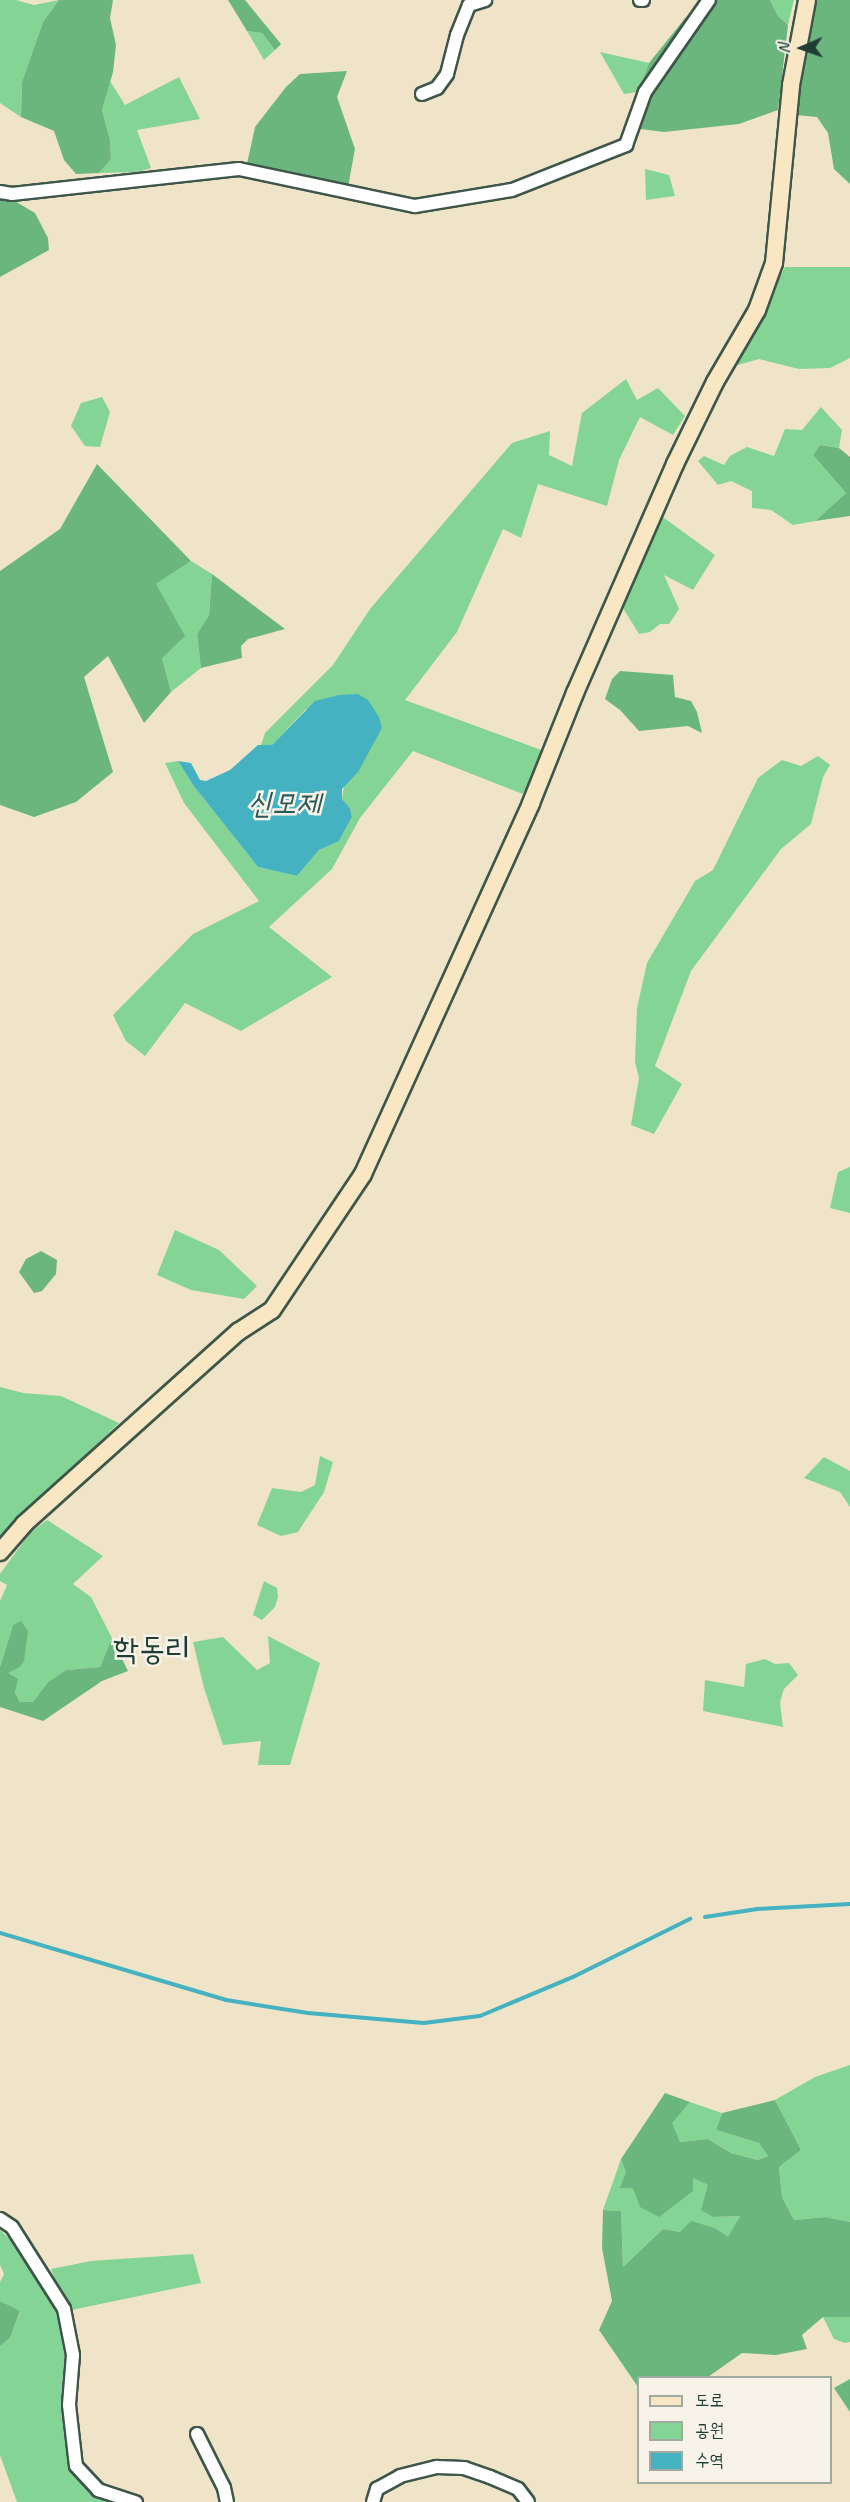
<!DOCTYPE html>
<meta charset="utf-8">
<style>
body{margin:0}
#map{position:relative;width:850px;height:2502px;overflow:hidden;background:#efe4c8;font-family:Caveat,"Poor Story",sans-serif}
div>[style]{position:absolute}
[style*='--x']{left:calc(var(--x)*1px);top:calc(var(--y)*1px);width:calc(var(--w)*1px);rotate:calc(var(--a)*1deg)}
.green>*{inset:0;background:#84d595}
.forest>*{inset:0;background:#6bb67e}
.water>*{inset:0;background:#44b2c0}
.stream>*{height:4px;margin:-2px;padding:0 2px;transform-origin:2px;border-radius:2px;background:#44b2c0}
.roads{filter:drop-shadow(2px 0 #3e564a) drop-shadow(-2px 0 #3e564a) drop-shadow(0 2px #3e564a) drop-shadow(0 -2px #3e564a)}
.street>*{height:12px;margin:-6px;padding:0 6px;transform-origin:6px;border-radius:6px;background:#fff}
.secondary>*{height:16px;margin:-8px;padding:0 8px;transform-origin:8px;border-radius:8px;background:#f9e7c3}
span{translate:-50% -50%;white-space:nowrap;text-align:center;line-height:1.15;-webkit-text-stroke:5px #f7f3e8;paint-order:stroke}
.water-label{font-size:30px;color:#285a57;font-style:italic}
.quarter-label{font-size:32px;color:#1f3d34}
.legend{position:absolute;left:637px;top:2376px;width:195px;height:108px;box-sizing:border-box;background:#f7f3e8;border:2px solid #a1aaa0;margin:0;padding:8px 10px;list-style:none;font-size:18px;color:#1f3d34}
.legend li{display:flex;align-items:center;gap:12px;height:30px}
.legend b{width:30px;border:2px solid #a1aaa0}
.north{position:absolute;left:772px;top:18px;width:60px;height:60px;-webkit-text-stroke:4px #f7f3e8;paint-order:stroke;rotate:268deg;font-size:16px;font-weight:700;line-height:24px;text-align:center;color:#1f3d34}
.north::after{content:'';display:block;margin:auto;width:21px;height:27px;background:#1f3d34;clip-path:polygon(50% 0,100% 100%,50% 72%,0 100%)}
</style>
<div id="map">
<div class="green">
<i style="clip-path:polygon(0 0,16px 0,34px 5px,59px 0,43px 22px,22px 82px,21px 117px,0 103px)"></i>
<i style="clip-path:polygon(770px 0,794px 0,788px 25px,778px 16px)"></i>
<i style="clip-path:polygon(247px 31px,262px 33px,275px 50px,264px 60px)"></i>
<i style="clip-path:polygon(600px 52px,649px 63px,638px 92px,624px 94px)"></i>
<i style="clip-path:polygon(179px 77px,200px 119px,137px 130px,151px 168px,138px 172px,99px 173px,111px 159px,110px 140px,102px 110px,110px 81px,125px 105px)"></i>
<i style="clip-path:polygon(645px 169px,669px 175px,675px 196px,646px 200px)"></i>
<i style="clip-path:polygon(785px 267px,850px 267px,850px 358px,830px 368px,799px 369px,759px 359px,734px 366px)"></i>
<i style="clip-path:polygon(626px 379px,637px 400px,658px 388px,685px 416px,673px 435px,640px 417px,619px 460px,607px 506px,538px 484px,521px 538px,503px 529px,457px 632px,405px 700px,544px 751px,523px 794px,413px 751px,360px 818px,332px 869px,269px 927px,332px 977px,241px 1031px,185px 1003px,145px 1056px,126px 1041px,113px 1015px,193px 934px,259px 901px,184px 803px,165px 763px,178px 761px,193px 785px,258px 867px,297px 876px,319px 850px,339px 841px,352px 817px,350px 808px,342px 799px,344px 786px,306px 709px,272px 745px,261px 745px,265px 733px,333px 665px,370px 609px,512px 443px,550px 431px,549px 455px,572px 466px,582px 413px)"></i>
<i style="clip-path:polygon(102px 397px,110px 412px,100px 447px,85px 446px,71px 426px,81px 403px)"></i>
<i style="clip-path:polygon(821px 407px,842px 430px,839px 448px,820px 445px,813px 455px,846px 493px,815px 521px,793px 525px,771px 510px,752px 508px,752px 491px,731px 481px,718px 485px,698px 461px,704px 456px,724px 465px,730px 456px,747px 447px,774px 456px,785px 429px,802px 430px)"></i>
<i style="clip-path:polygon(660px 515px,715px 555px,693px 590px,664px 575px,679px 609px,669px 624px,660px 624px,650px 632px,639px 634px,623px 608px)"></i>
<i style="clip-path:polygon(191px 561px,212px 574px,209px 615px,197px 634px,201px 668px,171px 692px,162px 658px,156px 584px)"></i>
<i style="clip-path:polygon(818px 756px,830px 765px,823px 777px,811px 824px,781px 849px,691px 971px,655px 1066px,682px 1084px,654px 1134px,631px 1125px,639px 1078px,635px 1062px,637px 1008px,647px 963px,695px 881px,713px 870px,758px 778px,782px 760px,801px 766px)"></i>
<i style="clip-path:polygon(850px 1167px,850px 1213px,830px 1208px,838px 1172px)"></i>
<i style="clip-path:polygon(175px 1230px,219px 1250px,257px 1286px,244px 1299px,191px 1290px,157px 1275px)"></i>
<i style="clip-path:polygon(0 1387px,23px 1393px,61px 1396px,119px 1423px,0 1539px)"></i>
<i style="clip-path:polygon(320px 1456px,333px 1462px,324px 1492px,298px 1532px,281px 1536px,257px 1525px,272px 1488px,301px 1492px,315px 1485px)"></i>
<i style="clip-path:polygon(824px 1457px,850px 1471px,850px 1507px,840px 1492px,804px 1478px)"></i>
<i style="clip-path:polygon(47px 1520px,103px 1556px,73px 1584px,91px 1597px,112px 1638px,100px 1667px,66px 1670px,48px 1682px,33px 1702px,20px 1702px,7px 1673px,13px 1625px,0 1667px,0 1601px,7px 1585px,0 1581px,0 1574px,30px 1533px)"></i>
<i style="clip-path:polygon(264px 1581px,277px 1588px,278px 1597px,275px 1607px,262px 1620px,253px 1615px)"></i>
<i style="clip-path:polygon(268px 1636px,320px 1663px,290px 1765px,258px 1765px,261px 1741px,223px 1745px,204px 1688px,193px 1642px,223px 1637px,257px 1670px,270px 1663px)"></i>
<i style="clip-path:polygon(765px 1659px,775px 1664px,789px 1663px,798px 1675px,784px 1689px,780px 1702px,783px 1727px,703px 1711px,705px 1680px,744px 1687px,746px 1664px)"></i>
<i style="clip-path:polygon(850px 2065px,850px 2222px,824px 2217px,794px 2220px,782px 2197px,779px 2167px,801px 2150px,775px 2100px,815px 2077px)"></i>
<i style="clip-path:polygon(690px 2102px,722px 2113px,716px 2130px,759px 2143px,768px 2156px,758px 2160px,731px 2153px,708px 2139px,680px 2142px,671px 2123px)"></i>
<i style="clip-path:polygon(621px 2159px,626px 2172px,692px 2177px,708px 2185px,713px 2217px,740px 2216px,728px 2238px,715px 2228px,680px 2232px,663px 2229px,623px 2267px,621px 2211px,603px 2210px)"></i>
<i style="clip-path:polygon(0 2230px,18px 2247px,58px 2315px,65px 2359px,63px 2409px,68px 2463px,90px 2494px,109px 2502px,17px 2502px,0 2455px,0 2346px,10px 2338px,20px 2312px,0 2301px,0 2282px,4px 2274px,0 2265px)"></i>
<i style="clip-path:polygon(193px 2254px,201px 2283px,67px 2311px,51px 2269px,91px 2261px)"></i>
<i style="clip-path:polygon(823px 2317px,850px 2317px,850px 2342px,845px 2343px,834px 2339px)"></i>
</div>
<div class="forest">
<i style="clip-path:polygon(59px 0,113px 0,110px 18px,116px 45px,113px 72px,102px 110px,110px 140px,111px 159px,99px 173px,76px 174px,64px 160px,54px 131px,21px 117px,22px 82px,43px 22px)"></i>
<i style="clip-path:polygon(228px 0,245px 0,281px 44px,275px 50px,262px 33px,247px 31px)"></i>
<i style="clip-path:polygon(716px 0,770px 0,778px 16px,788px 25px,778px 110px,739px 124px,664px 132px,625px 127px,649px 63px,686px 17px)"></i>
<i style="clip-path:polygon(816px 0,850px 0,850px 184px,834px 169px,828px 133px,817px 117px,796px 115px,796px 98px)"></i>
<i style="clip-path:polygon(347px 71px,337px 97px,355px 149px,348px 187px,247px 164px,255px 127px,286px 87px,300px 74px)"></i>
<i style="clip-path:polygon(0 198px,13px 200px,35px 213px,48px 238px,49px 250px,0 277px)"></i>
<i style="clip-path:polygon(820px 445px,839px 448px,850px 457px,850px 516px,815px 521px,846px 493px,813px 455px)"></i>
<i style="clip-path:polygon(97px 464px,191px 561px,156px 584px,185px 636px,162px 658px,171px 692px,144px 723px,108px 656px,84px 677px,113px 772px,76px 802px,34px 817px,0 805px,0 571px,60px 529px)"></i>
<i style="clip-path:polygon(212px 574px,285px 629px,248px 639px,241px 646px,242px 658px,201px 668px,197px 634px,209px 615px)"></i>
<i style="clip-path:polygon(620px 671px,673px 675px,675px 697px,691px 701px,697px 712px,702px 733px,688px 726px,639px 731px,620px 710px,605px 699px,612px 679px)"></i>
<i style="clip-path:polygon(41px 1251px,57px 1260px,56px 1274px,42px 1291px,34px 1293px,19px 1272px,26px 1259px)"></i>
<i style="clip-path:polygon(21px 1621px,28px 1631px,24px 1661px,20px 1667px,8px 1673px,18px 1679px,15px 1692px,20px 1702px,33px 1702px,48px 1682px,66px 1670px,100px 1667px,112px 1638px,128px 1671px,102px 1681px,43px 1721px,0 1707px,0 1667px,13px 1625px)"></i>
<i style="clip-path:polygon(665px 2093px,690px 2102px,672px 2123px,680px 2142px,708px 2139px,731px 2153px,758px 2160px,768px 2156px,759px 2143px,716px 2130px,722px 2113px,775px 2100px,801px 2150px,779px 2167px,782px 2197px,794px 2220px,825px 2217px,850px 2222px,850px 2317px,823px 2317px,802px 2335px,807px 2349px,776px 2355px,742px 2353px,708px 2377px,638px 2378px,638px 2387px,599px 2330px,612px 2301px,602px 2248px,603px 2210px,621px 2211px,623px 2267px,663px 2229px,680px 2232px,691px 2221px,715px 2228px,728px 2237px,740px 2216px,713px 2217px,701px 2210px,708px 2185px,693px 2178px,693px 2191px,659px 2217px,640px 2207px,633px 2188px,620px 2188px,626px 2172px,621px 2159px)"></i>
<i style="clip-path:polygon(0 2301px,20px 2311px,10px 2338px,0 2346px)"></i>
<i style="clip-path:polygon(850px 2379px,850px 2412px,834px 2388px)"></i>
</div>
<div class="water">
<i style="clip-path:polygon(358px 694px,368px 700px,379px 717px,382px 728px,358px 772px,342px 789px,342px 799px,350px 808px,352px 817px,339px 841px,319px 850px,297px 876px,258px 867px,193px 785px,178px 761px,191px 763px,200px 780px,206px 781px,230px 770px,258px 745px,272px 745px,315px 701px,339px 695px)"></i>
</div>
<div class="stream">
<i style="--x:705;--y:1917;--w:53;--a:-8.7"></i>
<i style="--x:757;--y:1909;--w:93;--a:-3.1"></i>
<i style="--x:0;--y:1933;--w:236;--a:16.5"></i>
<i style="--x:226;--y:2000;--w:83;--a:9"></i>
<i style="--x:308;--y:2013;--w:116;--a:4.9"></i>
<i style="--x:424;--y:2023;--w:56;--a:-7.1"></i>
<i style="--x:480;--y:2016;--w:101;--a:-22.8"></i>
<i style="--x:573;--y:1977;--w:131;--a:-26.4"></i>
</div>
<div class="roads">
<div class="street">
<i style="--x:640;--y:0;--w:3;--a:0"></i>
<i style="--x:422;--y:94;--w:16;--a:-22"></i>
<i style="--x:437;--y:88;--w:17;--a:-54"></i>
<i style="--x:447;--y:74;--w:40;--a:-75.6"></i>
<i style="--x:457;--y:35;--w:32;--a:-68"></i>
<i style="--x:469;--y:5;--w:17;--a:-17"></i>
<i style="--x:0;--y:192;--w:12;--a:9"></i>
<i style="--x:12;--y:194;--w:228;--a:-6.3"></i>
<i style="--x:239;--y:169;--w:180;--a:11.9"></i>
<i style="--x:415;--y:206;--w:98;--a:-9.4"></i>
<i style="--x:512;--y:190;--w:123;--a:-21.5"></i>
<i style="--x:626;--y:145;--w:56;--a:-70.3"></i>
<i style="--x:645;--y:92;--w:112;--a:-55.2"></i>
<i style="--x:0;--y:2219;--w:14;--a:34"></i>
<i style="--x:12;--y:2227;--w:97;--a:57.6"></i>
<i style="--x:64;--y:2309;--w:47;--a:78.9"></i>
<i style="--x:73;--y:2355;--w:50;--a:94.6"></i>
<i style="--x:69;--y:2405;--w:61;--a:83.5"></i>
<i style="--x:76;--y:2466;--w:33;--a:47"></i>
<i style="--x:98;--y:2490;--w:40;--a:18"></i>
<i style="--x:197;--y:2434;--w:60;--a:63.4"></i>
<i style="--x:224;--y:2488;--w:14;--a:78"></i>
<i style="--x:373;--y:2502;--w:14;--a:-73"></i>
<i style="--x:377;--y:2489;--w:26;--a:-29"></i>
<i style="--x:400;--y:2476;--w:38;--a:-14"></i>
<i style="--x:437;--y:2467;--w:27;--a:2"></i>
<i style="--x:464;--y:2468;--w:28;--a:19"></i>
<i style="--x:490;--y:2477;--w:30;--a:23"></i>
<i style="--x:518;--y:2489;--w:16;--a:52"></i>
</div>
<div class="secondary">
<i style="--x:0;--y:1552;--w:37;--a:-49"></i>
<i style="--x:24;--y:1524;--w:288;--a:-41.9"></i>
<i style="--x:238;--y:1332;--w:40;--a:-32.9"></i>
<i style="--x:272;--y:1310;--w:164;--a:-56.2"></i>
<i style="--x:363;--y:1174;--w:407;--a:-65.6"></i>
<i style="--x:531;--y:803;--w:118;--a:-68.2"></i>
<i style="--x:575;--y:693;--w:250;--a:-66.4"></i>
<i style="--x:675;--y:464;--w:91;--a:-64"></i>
<i style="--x:715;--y:382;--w:83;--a:-59.7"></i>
<i style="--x:757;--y:310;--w:50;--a:-70.1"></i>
<i style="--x:774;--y:263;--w:179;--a:-84.5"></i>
<i style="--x:791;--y:85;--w:86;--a:-79.3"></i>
</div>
</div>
<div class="water-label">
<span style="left:284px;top:803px">신모제</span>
</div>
<div class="quarter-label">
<span style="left:152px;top:1649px">학동리</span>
</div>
<ul class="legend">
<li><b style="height:8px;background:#f9e7c3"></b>도로</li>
<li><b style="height:16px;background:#84d595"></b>공원</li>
<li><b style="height:16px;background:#44b2c0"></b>수역</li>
</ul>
<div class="north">N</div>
</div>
